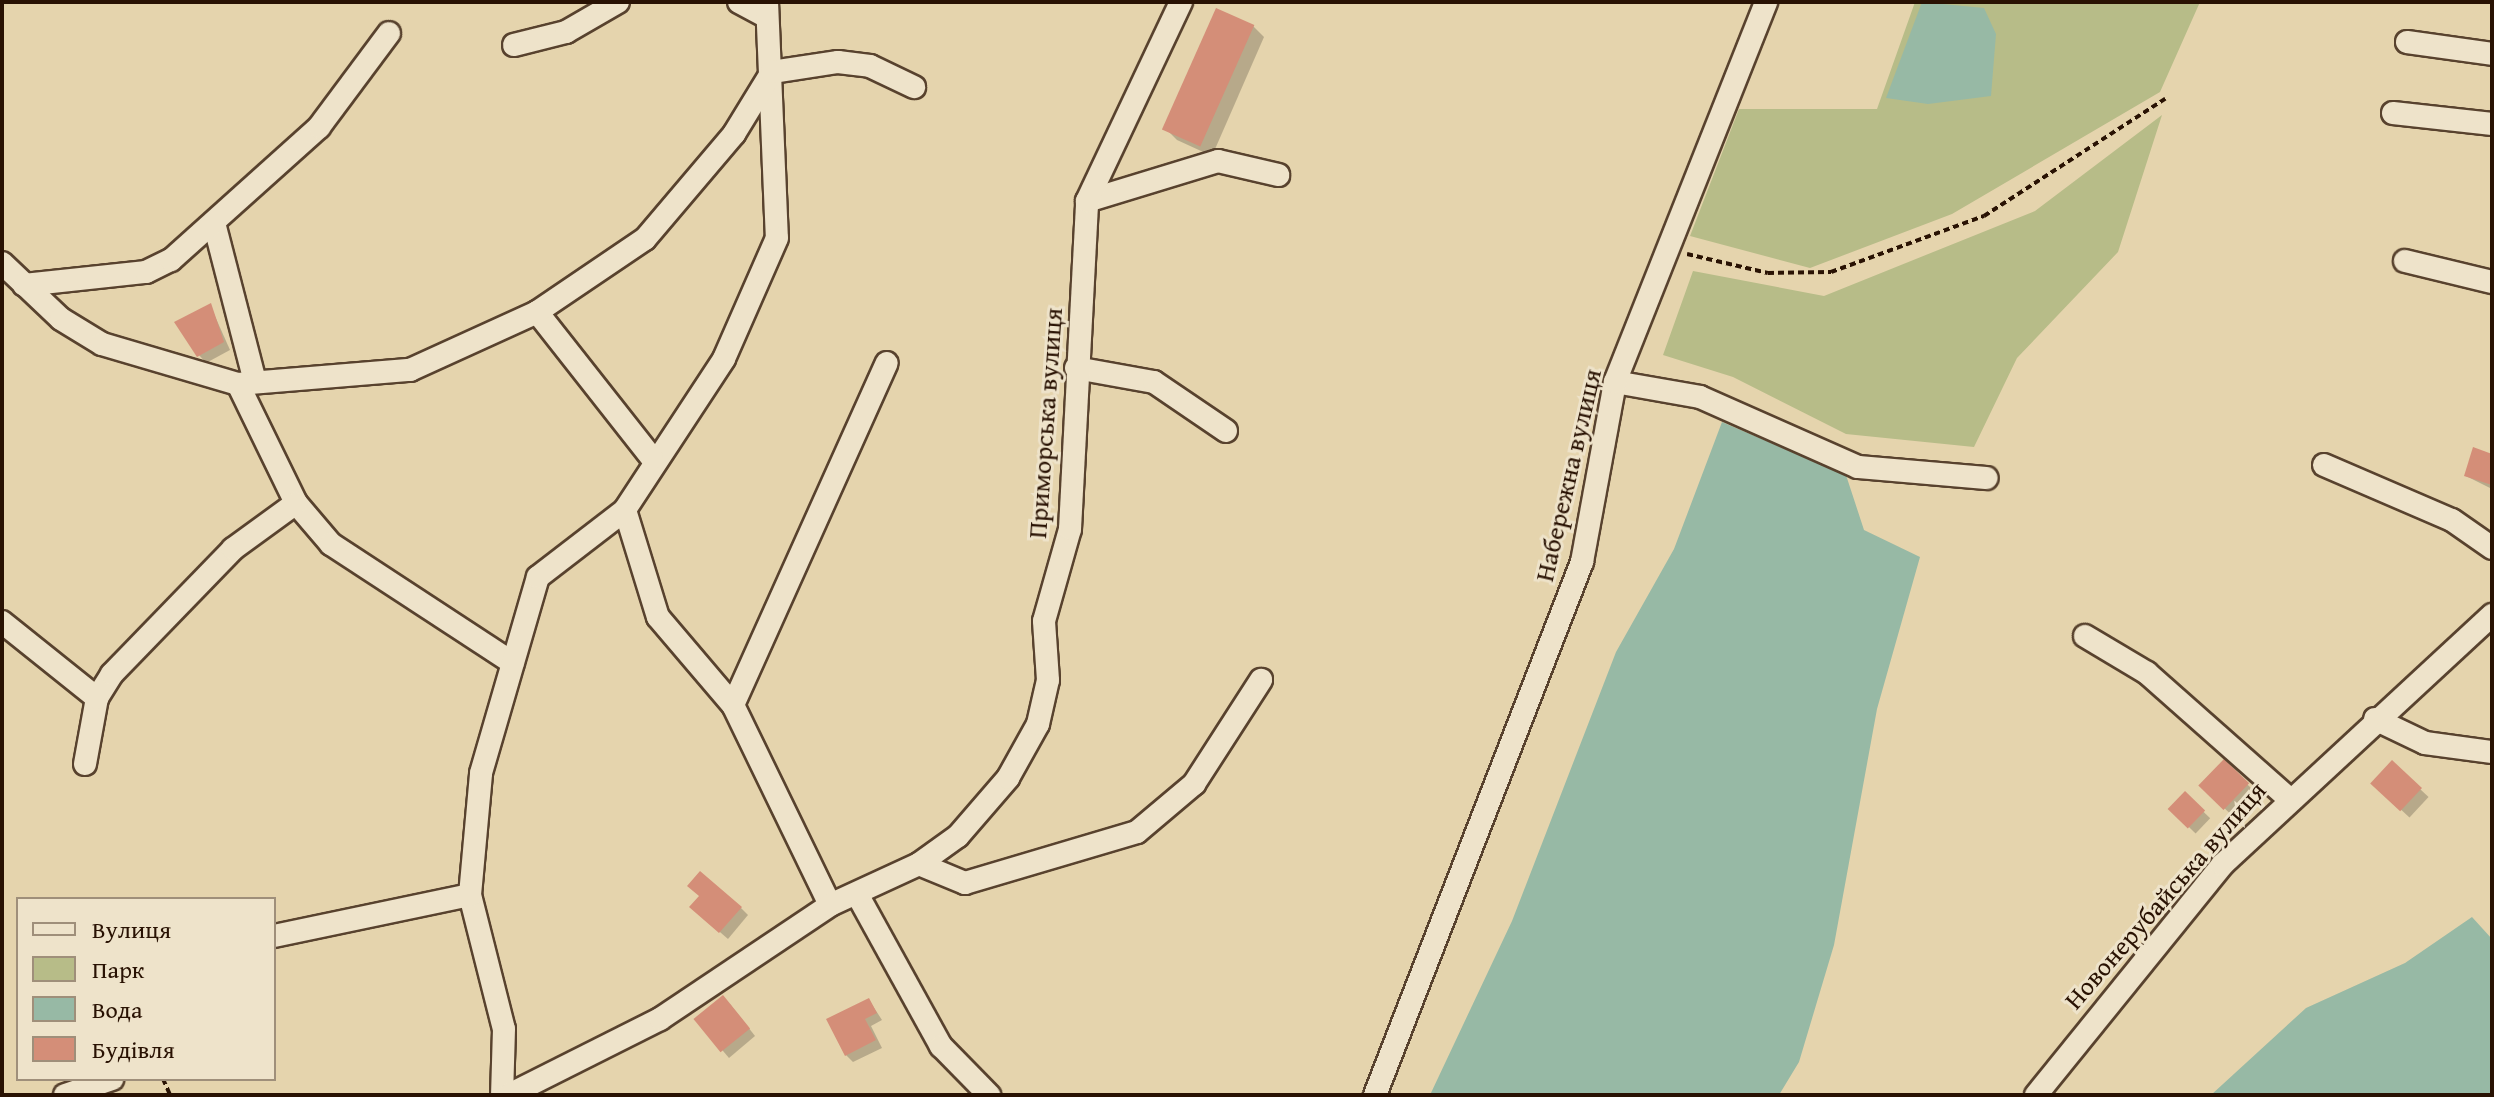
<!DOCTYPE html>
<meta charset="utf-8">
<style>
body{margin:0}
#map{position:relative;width:2494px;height:1097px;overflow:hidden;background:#e5d4ad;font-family:"Gentium Book Plus",serif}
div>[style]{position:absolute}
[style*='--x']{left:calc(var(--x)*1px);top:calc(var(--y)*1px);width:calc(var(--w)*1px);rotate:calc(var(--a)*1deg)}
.green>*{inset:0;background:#b7bc88}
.water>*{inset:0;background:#97b9a5}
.shadow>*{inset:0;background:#0003;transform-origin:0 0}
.building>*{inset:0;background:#d48e78;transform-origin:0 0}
.path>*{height:4px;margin-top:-2px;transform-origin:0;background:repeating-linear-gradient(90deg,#291203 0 6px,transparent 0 10px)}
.roads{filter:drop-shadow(2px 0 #58422e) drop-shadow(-2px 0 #58422e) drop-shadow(0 2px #58422e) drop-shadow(0 -2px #58422e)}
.minor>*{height:22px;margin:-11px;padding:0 11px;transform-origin:11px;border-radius:11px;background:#eee3ca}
span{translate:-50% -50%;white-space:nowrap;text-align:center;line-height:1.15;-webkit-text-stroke:6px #eee3ca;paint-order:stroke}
.street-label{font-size:26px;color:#291203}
.frame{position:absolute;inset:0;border:4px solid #291203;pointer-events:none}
.legend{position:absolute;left:16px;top:897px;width:260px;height:184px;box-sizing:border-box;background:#eee3ca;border:2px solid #9f8f7a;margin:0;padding:10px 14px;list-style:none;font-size:24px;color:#291203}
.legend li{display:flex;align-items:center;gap:16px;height:40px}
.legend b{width:40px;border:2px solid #9f8f7a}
</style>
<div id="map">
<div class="green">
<i style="clip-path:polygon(1915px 2px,2200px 2px,2160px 92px,1952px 214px,1810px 268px,1690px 236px,1739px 109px,1877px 109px)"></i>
<i style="clip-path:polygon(2162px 115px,2118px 252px,2017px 358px,1974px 447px,1846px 434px,1733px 377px,1663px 355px,1693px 271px,1824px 296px,2035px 211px)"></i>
</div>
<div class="water">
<i style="clip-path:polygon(1922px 2px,1984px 8px,1996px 34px,1991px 96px,1928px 104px,1886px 98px)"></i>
<i style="clip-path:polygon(1722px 422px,1846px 475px,1864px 530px,1920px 557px,1877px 709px,1834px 945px,1799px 1062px,1779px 1095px,1430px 1095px,1512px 921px,1616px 652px,1674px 549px)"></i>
<i style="clip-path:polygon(2472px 917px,2492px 939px,2492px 1095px,2211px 1095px,2306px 1008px,2405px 963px)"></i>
</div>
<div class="shadow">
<i style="clip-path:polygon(1253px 26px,1264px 37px,1212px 156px,1177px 140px,1166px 129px)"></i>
<i style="clip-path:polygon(210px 305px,230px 350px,206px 363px,199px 355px)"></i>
<i style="clip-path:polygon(2492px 456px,2492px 489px,2466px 476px)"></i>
<i style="left:2224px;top:762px;width:43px;height:33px;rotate:44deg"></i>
<i style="left:2392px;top:763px;width:50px;height:28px;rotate:43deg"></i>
<i style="left:2185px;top:794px;width:35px;height:21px;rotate:44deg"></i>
<i style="clip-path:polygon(741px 908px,748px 915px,728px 939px,699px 914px)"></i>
<i style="clip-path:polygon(869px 1000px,882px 1020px,871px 1026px,882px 1048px,853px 1062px,846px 1055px)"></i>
<i style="clip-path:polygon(730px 1004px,755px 1036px,729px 1058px,696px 1019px)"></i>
</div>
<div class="building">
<i style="left:1216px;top:8px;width:42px;height:133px;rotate:24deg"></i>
<i style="clip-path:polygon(211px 303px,224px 342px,197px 357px,174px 322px)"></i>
<i style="clip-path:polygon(2473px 447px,2492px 454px,2492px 485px,2464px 476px)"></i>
<i style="left:2224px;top:759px;width:35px;height:37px;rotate:44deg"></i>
<i style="left:2392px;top:760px;width:41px;height:32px;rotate:43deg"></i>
<i style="left:2185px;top:791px;width:28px;height:25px;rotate:44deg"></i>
<i style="clip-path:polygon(700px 871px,742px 907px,719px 933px,689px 907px,699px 896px,687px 886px)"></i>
<i style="left:723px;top:995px;width:43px;height:38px;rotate:51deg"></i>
<i style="clip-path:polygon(869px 998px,877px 1013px,865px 1019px,876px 1040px,845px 1056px,826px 1019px)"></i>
</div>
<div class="path">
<i style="--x:1687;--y:254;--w:83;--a:13.2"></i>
<i style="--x:1768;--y:273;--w:63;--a:-0.9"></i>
<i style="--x:1831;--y:272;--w:163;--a:-20.1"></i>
<i style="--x:1984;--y:216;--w:216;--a:-32.9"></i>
<i style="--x:163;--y:1079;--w:17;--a:66"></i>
</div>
<div class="roads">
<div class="minor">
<i style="--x:739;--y:2;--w:27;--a:28"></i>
<i style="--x:767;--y:2;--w:236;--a:87.6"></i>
<i style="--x:777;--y:238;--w:132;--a:113.7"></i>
<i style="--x:724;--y:359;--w:181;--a:123.3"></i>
<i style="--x:625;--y:510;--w:112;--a:72.9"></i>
<i style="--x:658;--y:617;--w:116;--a:49.6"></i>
<i style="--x:733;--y:705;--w:222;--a:64.1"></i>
<i style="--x:2407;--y:42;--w:86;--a:8"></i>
<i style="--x:514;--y:45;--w:54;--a:-14"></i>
<i style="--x:566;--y:32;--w:60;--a:-30"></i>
<i style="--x:2393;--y:113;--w:100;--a:6.3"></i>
<i style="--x:1087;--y:201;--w:137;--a:-17"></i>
<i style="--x:1218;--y:161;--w:62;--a:13.1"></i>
<i style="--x:214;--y:223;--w:164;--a:75.5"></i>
<i style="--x:2405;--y:261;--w:89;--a:13.6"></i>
<i style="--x:2;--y:263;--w:81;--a:43.5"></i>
<i style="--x:61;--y:319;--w:48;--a:31.4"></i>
<i style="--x:102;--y:344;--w:142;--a:16.4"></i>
<i style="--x:238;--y:384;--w:132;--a:64"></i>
<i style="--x:296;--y:503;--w:54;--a:49.5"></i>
<i style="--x:331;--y:544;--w:217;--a:33.2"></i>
<i style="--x:24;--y:285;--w:123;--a:-6.1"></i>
<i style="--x:146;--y:272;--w:28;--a:-26"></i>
<i style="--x:171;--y:260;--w:199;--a:-41.9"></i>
<i style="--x:319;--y:127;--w:117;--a:-53.3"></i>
<i style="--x:537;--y:312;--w:186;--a:51.8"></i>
<i style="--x:1076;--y:368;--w:79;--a:10.2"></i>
<i style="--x:1154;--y:382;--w:87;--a:34.2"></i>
<i style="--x:1615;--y:382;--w:86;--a:10"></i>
<i style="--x:1700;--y:397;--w:173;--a:23.9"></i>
<i style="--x:1858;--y:467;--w:129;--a:4.9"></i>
<i style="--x:238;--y:384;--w:173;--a:-4.7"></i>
<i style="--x:410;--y:370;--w:140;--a:-24.5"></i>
<i style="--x:537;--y:312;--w:130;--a:-34.1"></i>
<i style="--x:645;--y:239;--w:138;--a:-49.7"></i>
<i style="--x:734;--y:134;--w:73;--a:-58.5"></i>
<i style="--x:772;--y:72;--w:67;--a:-8.6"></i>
<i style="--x:838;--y:62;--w:32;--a:7"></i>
<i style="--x:870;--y:66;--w:49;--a:25.5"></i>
<i style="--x:2324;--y:465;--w:139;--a:23.3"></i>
<i style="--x:2452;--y:520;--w:49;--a:35"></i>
<i style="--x:2;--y:622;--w:122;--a:38.7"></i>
<i style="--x:2085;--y:636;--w:72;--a:30.8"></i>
<i style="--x:2147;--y:673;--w:187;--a:41.5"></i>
<i style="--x:733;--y:705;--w:375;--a:-65.8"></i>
<i style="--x:2375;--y:719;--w:55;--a:25.6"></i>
<i style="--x:2425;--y:743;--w:68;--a:7.7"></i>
<i style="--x:85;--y:764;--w:67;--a:-79.7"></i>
<i style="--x:97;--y:698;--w:28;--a:-58"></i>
<i style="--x:112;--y:674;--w:174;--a:-45.9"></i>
<i style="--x:233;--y:549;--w:78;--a:-36.1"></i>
<i style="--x:919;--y:864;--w:50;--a:22.4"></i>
<i style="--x:965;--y:883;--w:179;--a:-16.5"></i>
<i style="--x:1137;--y:832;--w:75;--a:-40.1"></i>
<i style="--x:1194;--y:784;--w:124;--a:-57.2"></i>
<i style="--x:857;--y:894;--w:174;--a:61.1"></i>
<i style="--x:941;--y:1046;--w:69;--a:45.6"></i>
<i style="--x:470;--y:895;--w:138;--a:75.8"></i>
<i style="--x:504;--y:1029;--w:66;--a:91.7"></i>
<i style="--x:274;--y:936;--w:200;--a:-11.8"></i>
<i style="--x:470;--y:895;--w:122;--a:-84.8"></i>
<i style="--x:481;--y:773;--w:204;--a:-73.8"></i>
<i style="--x:538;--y:577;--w:110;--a:-37.6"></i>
<i style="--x:65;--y:1095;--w:50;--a:-18.8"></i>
<i style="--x:509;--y:1095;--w:169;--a:-26.7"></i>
<i style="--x:660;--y:1019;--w:205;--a:-33.8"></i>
<i style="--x:830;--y:905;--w:98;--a:-24.7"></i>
<i style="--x:919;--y:864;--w:48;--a:-35.7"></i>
<i style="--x:958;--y:836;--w:77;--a:-49.2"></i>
<i style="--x:1008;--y:778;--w:62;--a:-60.9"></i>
<i style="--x:1038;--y:724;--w:45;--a:-77.2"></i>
<i style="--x:1048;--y:680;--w:59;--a:-93.9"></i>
<i style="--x:1044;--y:621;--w:96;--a:-74.2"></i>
<i style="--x:1070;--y:529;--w:328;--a:-87"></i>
<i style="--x:1087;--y:201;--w:220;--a:-64.7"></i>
<i style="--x:1375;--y:1095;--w:572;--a:-68.78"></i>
<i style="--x:1582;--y:562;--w:183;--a:-79.6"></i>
<i style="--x:1615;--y:382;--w:409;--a:-68.3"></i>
<i style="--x:2036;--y:1095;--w:296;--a:-51"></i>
<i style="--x:2222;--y:865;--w:368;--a:-42.8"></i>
</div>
</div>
<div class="street-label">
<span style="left:1045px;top:423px;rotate:-86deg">Приморська вулиця</span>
<span style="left:1568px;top:475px;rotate:-77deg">Набережна вулиця</span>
<span style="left:2165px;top:895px;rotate:-49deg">Новонерубайська вулиця</span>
</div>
<div class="frame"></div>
<ul class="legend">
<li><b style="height:10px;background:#eee3ca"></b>Вулиця</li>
<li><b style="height:22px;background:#b7bc88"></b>Парк</li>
<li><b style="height:22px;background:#97b9a5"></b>Вода</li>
<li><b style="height:22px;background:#d48e78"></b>Будівля</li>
</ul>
</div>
